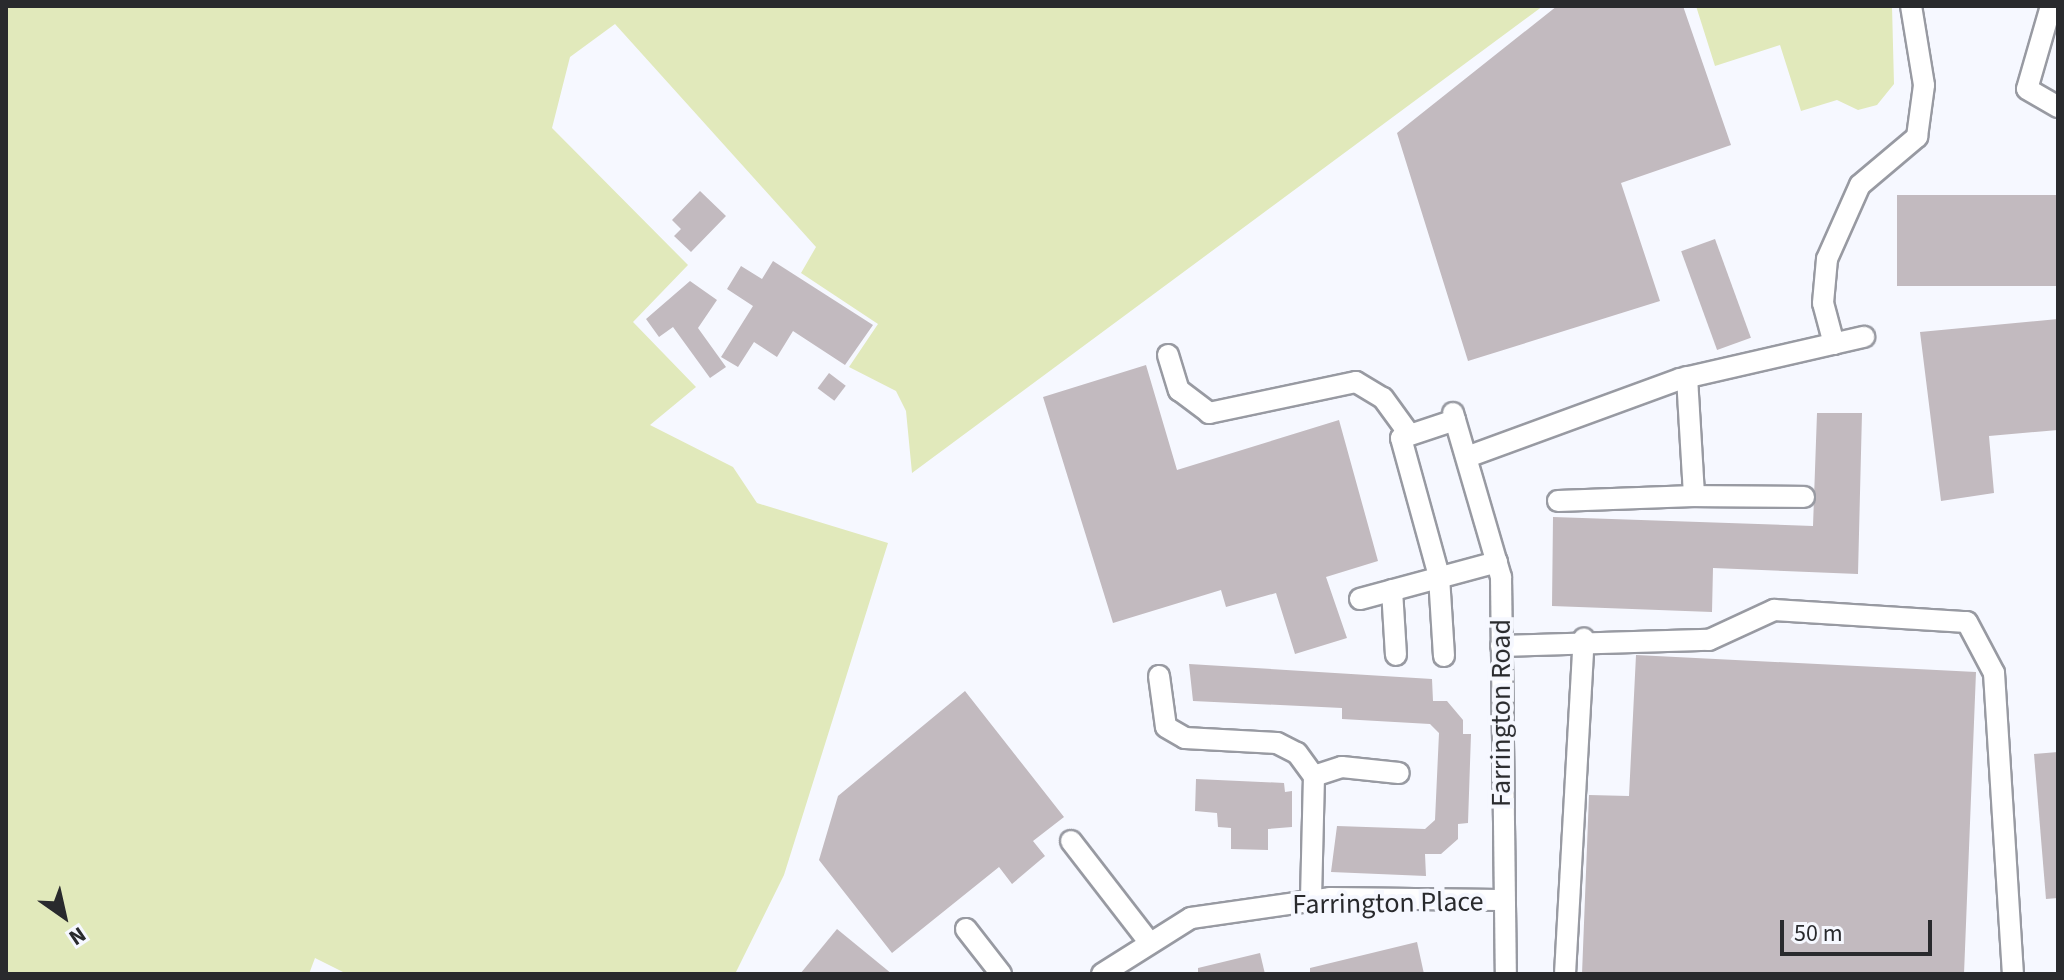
<!DOCTYPE html>
<style>
body{margin:0}
#map{position:relative;width:2064px;height:980px;overflow:hidden;background:#f6f8ff;font-family:"Source Sans 3",sans-serif}
div>[style]{position:absolute}
[style*='--x']{left:calc(var(--x)*1px);top:calc(var(--y)*1px);width:calc(var(--w)*1px);rotate:calc(var(--a)*1deg)}
.green>*{inset:0;background:#e1e9bb}
.building>*{inset:0;background:#c2babf;transform-origin:0 0}
.roads{filter:drop-shadow(2px 0 #989aa2) drop-shadow(-2px 0 #989aa2) drop-shadow(0 2px #989aa2) drop-shadow(0 -2px #989aa2)}
.minor>*{height:20px;margin:-10px;padding:0 10px;transform-origin:10px;border-radius:10px;background:#fff}
span{translate:-50% -50%;white-space:nowrap;text-align:center;line-height:1.15;-webkit-text-stroke:8px #f6f8ff;paint-order:stroke}
.street-label{font-size:28px;color:#292a2d}
.frame{position:absolute;inset:0;border:8px solid #292a2d;pointer-events:none}
.north{position:absolute;left:24px;top:876px;width:80px;height:80px;-webkit-text-stroke:6px #f6f8ff;paint-order:stroke;rotate:146deg;font-size:22px;font-weight:700;line-height:32px;text-align:center;color:#292a2d}
.north::after{content:'';display:block;margin:auto;width:28px;height:36px;background:#292a2d;clip-path:polygon(50% 0,100% 100%,50% 72%,0 100%)}
.scale{position:absolute;left:1780px;top:920px;width:152px;height:36px;box-sizing:border-box;border:4px solid #292a2d;border-top:0;padding-left:10px;font-size:24px;line-height:28px;white-space:nowrap;color:#292a2d;-webkit-text-stroke:6px #f6f8ff;paint-order:stroke}
</style>
<div id="map">
<div class="green">
<i style="clip-path:polygon(6px 6px,1543px 6px,912px 473px,906px 411px,896px 391px,849px 367px,878px 324px,801px 273px,816px 247px,615px 24px,570px 57px,552px 128px,688px 265px,633px 322px,696px 387px,650px 425px,733px 467px,757px 503px,888px 543px,784px 875px,735px 974px,347px 974px,315px 958px,309px 974px,6px 974px)"></i>
<i style="clip-path:polygon(1696px 6px,1892px 6px,1894px 84px,1877px 105px,1858px 110px,1837px 100px,1801px 111px,1780px 45px,1715px 66px)"></i>
</div>
<div class="building">
<i style="clip-path:polygon(1557px 6px,1683px 6px,1731px 145px,1621px 183px,1660px 301px,1468px 361px,1397px 133px)"></i>
<i style="clip-path:polygon(700px 191px,726px 216px,691px 252px,674px 236px,681px 229px,672px 220px)"></i>
<i style="left:2058px;top:195px;width:91px;height:161px;rotate:90deg"></i>
<i style="left:1715px;top:239px;width:105px;height:36px;rotate:70deg"></i>
<i style="clip-path:polygon(773px 261px,873px 325px,845px 365px,793px 331px,777px 357px,754px 342px,738px 367px,721px 357px,753px 306px,727px 289px,741px 266px,762px 279px)"></i>
<i style="clip-path:polygon(690px 281px,717px 300px,698px 328px,726px 367px,710px 378px,673px 327px,659px 337px,646px 319px)"></i>
<i style="clip-path:polygon(2058px 319px,2058px 430px,1989px 436px,1994px 493px,1941px 501px,1920px 332px)"></i>
<i style="clip-path:polygon(1146px 365px,1177px 470px,1339px 420px,1378px 561px,1326px 577px,1347px 638px,1295px 654px,1276px 593px,1226px 607px,1221px 590px,1113px 623px,1043px 397px)"></i>
<i style="left:829px;top:373px;width:21px;height:19px;rotate:37deg"></i>
<i style="clip-path:polygon(1817px 413px,1862px 413px,1858px 574px,1713px 568px,1712px 612px,1552px 606px,1553px 517px,1813px 526px)"></i>
<i style="clip-path:polygon(1636px 655px,1976px 672px,1964px 974px,1582px 974px,1589px 795px,1629px 796px)"></i>
<i style="clip-path:polygon(1189px 664px,1432px 679px,1433px 701px,1447px 701px,1463px 720px,1463px 734px,1471px 734px,1468px 823px,1458px 824px,1458px 839px,1441px 854px,1425px 854px,1426px 876px,1331px 872px,1337px 826px,1425px 829px,1435px 820px,1439px 733px,1430px 724px,1342px 719px,1342px 708px,1193px 701px)"></i>
<i style="clip-path:polygon(965px 691px,1064px 817px,1033px 841px,1045px 856px,1012px 884px,999px 867px,892px 953px,819px 860px,838px 796px)"></i>
<i style="clip-path:polygon(2058px 752px,2058px 898px,2046px 899px,2034px 754px)"></i>
<i style="clip-path:polygon(1196px 779px,1284px 783px,1285px 792px,1292px 791px,1292px 827px,1268px 829px,1268px 850px,1231px 849px,1231px 828px,1218px 827px,1217px 813px,1195px 811px)"></i>
<i style="clip-path:polygon(837px 929px,892px 974px,800px 974px)"></i>
<i style="clip-path:polygon(1417px 942px,1424px 974px,1310px 974px,1310px 968px)"></i>
<i style="clip-path:polygon(1260px 953px,1265px 974px,1198px 974px,1198px 968px)"></i>
</div>
<div class="roads">
<div class="minor">
<i style="--x:2051;--y:6;--w:86;--a:106.1"></i>
<i style="--x:2027;--y:89;--w:36;--a:30"></i>
<i style="--x:1834;--y:344;--w:42;--a:-105"></i>
<i style="--x:1823;--y:303;--w:44;--a:-84.8"></i>
<i style="--x:1827;--y:259;--w:81;--a:-66"></i>
<i style="--x:1860;--y:185;--w:75;--a:-40.1"></i>
<i style="--x:1917;--y:137;--w:52;--a:-82.3"></i>
<i style="--x:1924;--y:85;--w:80;--a:-99.3"></i>
<i style="--x:1168;--y:355;--w:37;--a:73"></i>
<i style="--x:1179;--y:390;--w:38;--a:37"></i>
<i style="--x:1209;--y:413;--w:150;--a:-11.9"></i>
<i style="--x:1356;--y:382;--w:31;--a:31"></i>
<i style="--x:1383;--y:398;--w:41;--a:54"></i>
<i style="--x:1687;--y:377;--w:119;--a:86.6"></i>
<i style="--x:1694;--y:496;--w:110;--a:0.5"></i>
<i style="--x:1453;--y:413;--w:171;--a:73.7"></i>
<i style="--x:1501;--y:577;--w:397;--a:89.3"></i>
<i style="--x:1467;--y:457;--w:227;--a:-20.1"></i>
<i style="--x:1680;--y:379;--w:189;--a:-12.9"></i>
<i style="--x:1558;--y:501;--w:136;--a:-2.1"></i>
<i style="--x:1392;--y:590;--w:65;--a:86.5"></i>
<i style="--x:1360;--y:599;--w:142;--a:-15.1"></i>
<i style="--x:1501;--y:646;--w:208;--a:-1.7"></i>
<i style="--x:1709;--y:640;--w:72;--a:-24.8"></i>
<i style="--x:1774;--y:610;--w:193;--a:3.6"></i>
<i style="--x:1967;--y:622;--w:58;--a:62.1"></i>
<i style="--x:1994;--y:673;--w:302;--a:86.4"></i>
<i style="--x:1444;--y:656;--w:80;--a:-93.6"></i>
<i style="--x:1439;--y:576;--w:143;--a:-105.4"></i>
<i style="--x:1401;--y:438;--w:57;--a:-18.4"></i>
<i style="--x:1159;--y:676;--w:51;--a:82.2"></i>
<i style="--x:1166;--y:727;--w:22;--a:30"></i>
<i style="--x:1185;--y:738;--w:92;--a:3.1"></i>
<i style="--x:1277;--y:743;--w:22;--a:27"></i>
<i style="--x:1297;--y:753;--w:29;--a:54"></i>
<i style="--x:1314;--y:776;--w:125;--a:91.4"></i>
<i style="--x:1314;--y:776;--w:29;--a:-18"></i>
<i style="--x:1342;--y:767;--w:57;--a:6"></i>
<i style="--x:1071;--y:841;--w:128;--a:52.3"></i>
<i style="--x:966;--y:929;--w:57;--a:52.1"></i>
<i style="--x:1102;--y:974;--w:105;--a:-32.2"></i>
<i style="--x:1191;--y:918;--w:140;--a:-8.2"></i>
<i style="--x:1330;--y:898;--w:170;--a:0.7"></i>
<i style="--x:1565;--y:974;--w:336;--a:-86.8"></i>
</div>
</div>
<div class="street-label">
<span style="left:1501px;top:713px;rotate:-90deg">Farrington Road</span>
<span style="left:1388px;top:903px;rotate:-1deg">Farrington Place</span>
</div>
<div class="frame"></div>
<div class="north">N</div>
<div class="scale">50 m</div>
</div>
